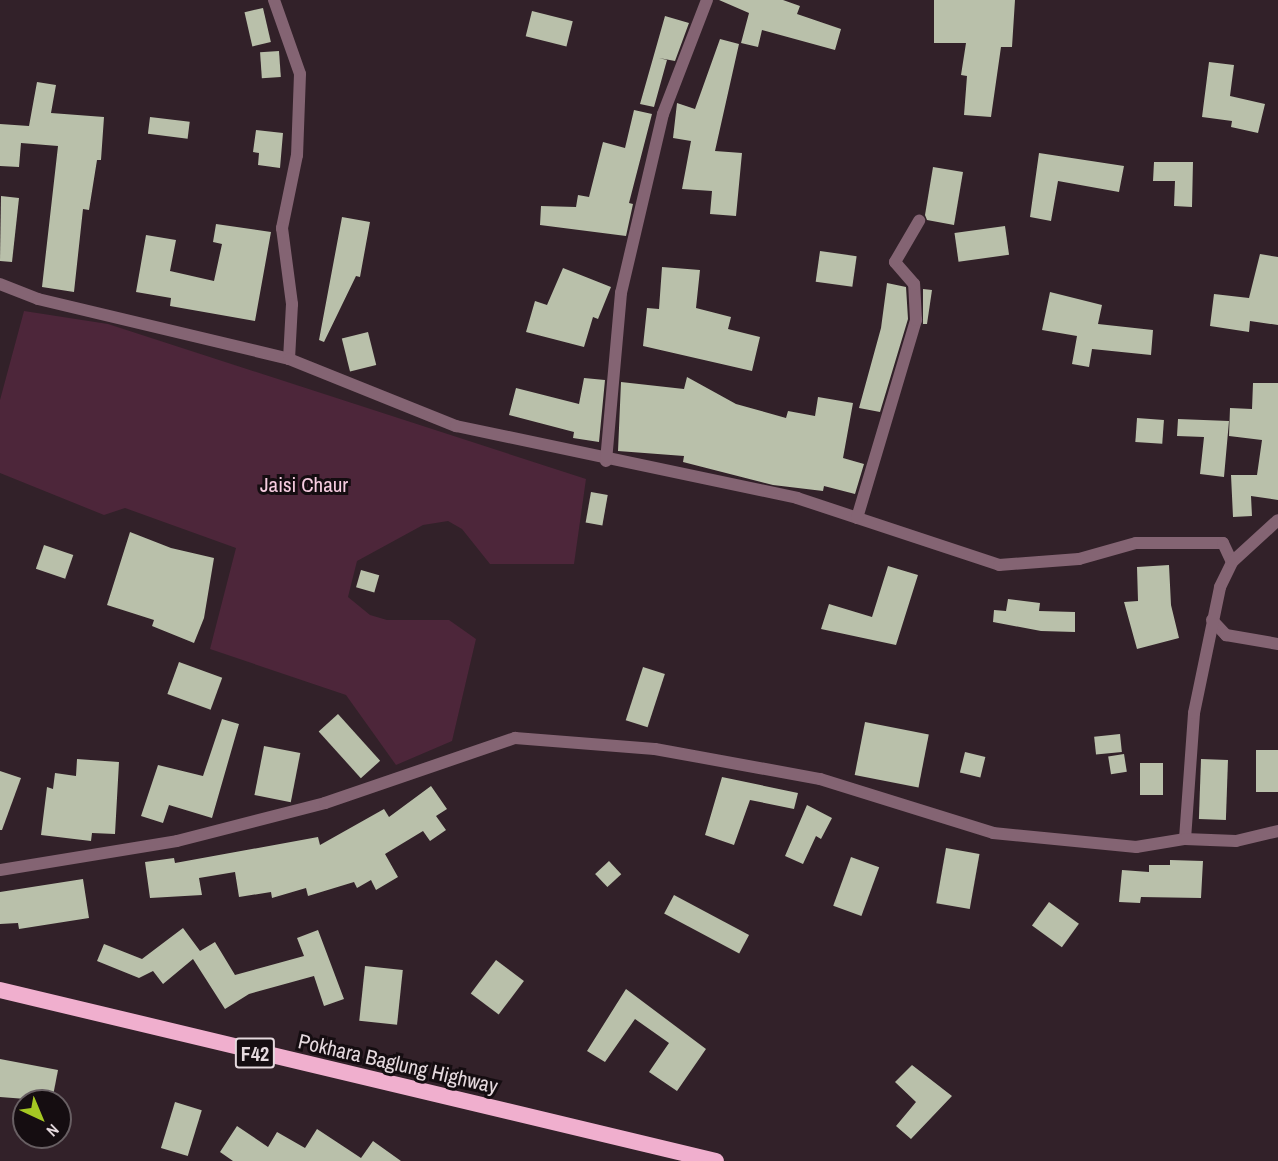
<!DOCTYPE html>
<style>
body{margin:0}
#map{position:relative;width:1278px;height:1161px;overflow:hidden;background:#322129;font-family:"Archivo Narrow",sans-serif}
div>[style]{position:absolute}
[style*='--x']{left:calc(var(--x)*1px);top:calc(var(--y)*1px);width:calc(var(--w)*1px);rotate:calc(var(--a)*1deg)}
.green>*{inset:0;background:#4d263a}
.building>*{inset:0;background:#b9c0aa;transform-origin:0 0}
.minor>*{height:12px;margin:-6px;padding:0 6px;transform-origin:6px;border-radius:6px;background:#846473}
.trunk>*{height:16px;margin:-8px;padding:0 8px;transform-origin:8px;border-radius:8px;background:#f0afce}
span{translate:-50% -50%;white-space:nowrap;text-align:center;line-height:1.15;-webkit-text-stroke:6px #150d11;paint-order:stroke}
.shield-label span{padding:2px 4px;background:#150d11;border:2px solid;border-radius:4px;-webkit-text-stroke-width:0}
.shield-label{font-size:20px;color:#e5d9de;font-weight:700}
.park-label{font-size:21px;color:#f6cce0}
.street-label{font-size:21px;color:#e5d9de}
.north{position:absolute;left:12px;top:1089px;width:60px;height:60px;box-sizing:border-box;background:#150d11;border:2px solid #685f63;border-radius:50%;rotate:136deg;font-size:16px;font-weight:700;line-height:24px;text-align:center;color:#e5d9de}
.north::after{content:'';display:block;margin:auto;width:21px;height:27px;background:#a5c823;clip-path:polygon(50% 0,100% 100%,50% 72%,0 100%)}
</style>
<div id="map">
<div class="green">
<i style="clip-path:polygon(24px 311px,108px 324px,586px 479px,574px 564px,490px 564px,462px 529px,448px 521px,423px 525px,357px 561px,348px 597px,370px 615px,387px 620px,449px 620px,476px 639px,452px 741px,396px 765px,346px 695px,210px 649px,236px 548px,125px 508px,104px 515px,0 473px,0 400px)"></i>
</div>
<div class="building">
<i style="clip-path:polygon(719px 0,783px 0,800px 6px,797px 14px,841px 29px,835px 50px,762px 30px,758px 47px,741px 43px,749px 13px)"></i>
<i style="clip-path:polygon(934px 0,1015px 0,1012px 47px,1001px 47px,991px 117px,964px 115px,967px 76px,961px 75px,966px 43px,934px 43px)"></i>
<i style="left:263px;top:8px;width:35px;height:19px;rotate:77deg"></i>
<i style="left:532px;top:11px;width:42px;height:26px;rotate:14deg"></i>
<i style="clip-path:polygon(665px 16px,689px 23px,675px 61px,659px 58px,667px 60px,654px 107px,640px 104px)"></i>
<i style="clip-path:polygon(720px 39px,739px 44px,715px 151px,742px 153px,736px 216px,710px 214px,712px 191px,682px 189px,691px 141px,673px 138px,677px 103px,695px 109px)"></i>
<i style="left:279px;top:51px;width:26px;height:19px;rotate:86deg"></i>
<i style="clip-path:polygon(1209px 62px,1234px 65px,1230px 96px,1265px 104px,1258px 133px,1231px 127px,1232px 121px,1202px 117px)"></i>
<i style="clip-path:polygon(37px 82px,56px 85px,51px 113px,104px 117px,101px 160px,97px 160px,89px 210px,83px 209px,74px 292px,42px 287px,58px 146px,21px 143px,19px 167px,0 166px,0 124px,29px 126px)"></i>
<i style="clip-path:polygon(634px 110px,652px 114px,629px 203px,633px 204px,626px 236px,540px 225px,541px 206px,576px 207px,578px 195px,589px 197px,603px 142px,625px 148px)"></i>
<i style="left:150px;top:117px;width:40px;height:17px;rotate:7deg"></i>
<i style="clip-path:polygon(256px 130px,283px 133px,280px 168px,258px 165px,259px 153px,253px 152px)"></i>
<i style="clip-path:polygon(1039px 153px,1124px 166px,1119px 192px,1058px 181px,1051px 221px,1030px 217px)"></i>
<i style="clip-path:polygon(1154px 162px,1193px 162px,1192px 207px,1174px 206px,1175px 181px,1153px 181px)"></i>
<i style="clip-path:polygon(933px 167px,963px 172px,954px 225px,927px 220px,925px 215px)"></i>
<i style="clip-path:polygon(1px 196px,19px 198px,12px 262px,0 261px)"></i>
<i style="clip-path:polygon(342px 217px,370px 222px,360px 277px,356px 276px,324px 342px,319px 340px)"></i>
<i style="clip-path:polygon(216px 224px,271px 232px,255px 321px,170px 306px,171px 298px,136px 292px,146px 235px,176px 240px,170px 271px,214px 281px,222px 244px,213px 242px)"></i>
<i style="left:1005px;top:226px;width:29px;height:51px;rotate:82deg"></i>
<i style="left:820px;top:251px;width:37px;height:31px;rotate:8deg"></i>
<i style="clip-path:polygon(1260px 254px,1278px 257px,1278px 325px,1250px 321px,1249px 332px,1210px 326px,1214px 294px,1249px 298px)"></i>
<i style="clip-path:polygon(662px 267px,700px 270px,696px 308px,731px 317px,728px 329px,760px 337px,752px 371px,643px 346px,647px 308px,659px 309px)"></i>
<i style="clip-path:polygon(563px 268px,611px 287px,598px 319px,593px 317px,584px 347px,526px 332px,535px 301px,547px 305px)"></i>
<i style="clip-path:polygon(887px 283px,906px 287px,908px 319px,880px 412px,859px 408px,881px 328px)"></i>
<i style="clip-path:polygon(923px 289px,932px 290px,927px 324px,923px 324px)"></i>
<i style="clip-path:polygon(1050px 292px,1102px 305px,1098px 324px,1153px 330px,1151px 355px,1092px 349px,1089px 367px,1072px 364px,1077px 336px,1042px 330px)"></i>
<i style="left:368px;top:332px;width:34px;height:27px;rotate:76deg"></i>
<i style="clip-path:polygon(687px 377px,736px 404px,786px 418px,788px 411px,815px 416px,818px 397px,853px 403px,843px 458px,864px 464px,855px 494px,824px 486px,823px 491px,773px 485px,683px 462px,684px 456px,618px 451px,621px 382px,684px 389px)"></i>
<i style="clip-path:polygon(584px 378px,605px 380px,599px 442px,573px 438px,574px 432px,509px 415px,516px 388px,579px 404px)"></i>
<i style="clip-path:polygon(1253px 383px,1278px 383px,1278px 500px,1251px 496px,1252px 516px,1233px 517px,1231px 475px,1257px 475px,1262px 440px,1229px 436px,1230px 408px,1252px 409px)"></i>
<i style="left:1137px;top:418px;width:27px;height:24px;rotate:4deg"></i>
<i style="clip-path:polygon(1178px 419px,1229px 421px,1224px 477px,1200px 474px,1204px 437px,1177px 436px)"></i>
<i style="left:591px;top:492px;width:17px;height:31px;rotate:10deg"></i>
<i style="clip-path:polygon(130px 532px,171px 548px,214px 558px,204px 618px,194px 643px,152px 626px,154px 620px,107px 605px)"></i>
<i style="left:44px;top:545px;width:31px;height:25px;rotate:19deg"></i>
<i style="clip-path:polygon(1169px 565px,1171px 605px,1179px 638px,1137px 649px,1124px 602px,1138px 601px,1137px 567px)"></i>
<i style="clip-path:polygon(888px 566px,918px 575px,896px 645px,821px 629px,829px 604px,872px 617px)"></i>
<i style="left:361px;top:570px;width:19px;height:18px;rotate:16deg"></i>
<i style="clip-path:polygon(1008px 599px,1040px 603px,1039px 611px,1075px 612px,1075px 632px,1041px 631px,993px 622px,994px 610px,1006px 611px)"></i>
<i style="left:179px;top:662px;width:46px;height:34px;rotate:20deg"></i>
<i style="left:643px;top:667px;width:23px;height:56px;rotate:18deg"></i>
<i style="left:338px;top:714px;width:63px;height:26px;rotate:48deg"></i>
<i style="clip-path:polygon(222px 719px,239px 724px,212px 818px,169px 805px,163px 823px,141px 816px,158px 765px,203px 776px)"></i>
<i style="left:865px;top:722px;width:65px;height:54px;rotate:11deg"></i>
<i style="left:1120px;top:734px;width:18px;height:26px;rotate:84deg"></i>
<i style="left:264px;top:746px;width:37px;height:50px;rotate:11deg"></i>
<i style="left:1278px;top:750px;width:42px;height:22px;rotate:90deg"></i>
<i style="left:965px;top:752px;width:21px;height:21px;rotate:14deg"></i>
<i style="left:1124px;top:754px;width:18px;height:16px;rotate:81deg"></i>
<i style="clip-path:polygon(77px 759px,119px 762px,115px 834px,92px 833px,91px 841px,41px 835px,47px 787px,53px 789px,55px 773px,76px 776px)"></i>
<i style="left:1201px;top:759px;width:27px;height:60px;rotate:2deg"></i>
<i style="left:1140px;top:763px;width:23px;height:32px"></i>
<i style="clip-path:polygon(0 771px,21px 778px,2px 830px,0 830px)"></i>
<i style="clip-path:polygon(722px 777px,798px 793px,794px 809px,750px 800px,734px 845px,705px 835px)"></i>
<i style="clip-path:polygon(431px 786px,447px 809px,436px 816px,446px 830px,430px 841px,423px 831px,385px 854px,398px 877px,376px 890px,371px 880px,357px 888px,354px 882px,308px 896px,306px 888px,272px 898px,271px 892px,239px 897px,235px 872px,199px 878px,202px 895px,150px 898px,145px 862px,174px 858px,175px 863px,318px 837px,320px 845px,384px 809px,389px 817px)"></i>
<i style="clip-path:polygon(807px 805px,832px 818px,821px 839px,816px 836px,803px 864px,785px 856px)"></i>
<i style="left:946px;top:848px;width:34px;height:56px;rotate:10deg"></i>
<i style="left:851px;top:857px;width:30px;height:52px;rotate:20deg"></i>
<i style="clip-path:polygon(1170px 860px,1203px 861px,1201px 898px,1141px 897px,1140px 903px,1119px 902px,1122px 870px,1149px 872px,1149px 865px,1170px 865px)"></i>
<i style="left:609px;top:861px;width:18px;height:19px;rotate:47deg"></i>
<i style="clip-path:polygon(83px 879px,89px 918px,19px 929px,18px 923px,0 924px,0 892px)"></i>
<i style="left:674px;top:895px;width:85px;height:21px;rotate:28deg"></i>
<i style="left:1049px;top:902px;width:37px;height:29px;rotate:36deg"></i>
<i style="clip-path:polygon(183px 928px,200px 951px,215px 942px,235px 975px,304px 956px,297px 938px,318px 930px,344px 999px,324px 1006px,314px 976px,249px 994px,225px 1009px,193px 959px,163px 984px,153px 971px,139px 978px,97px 961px,104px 944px,142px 959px)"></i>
<i style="left:496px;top:960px;width:35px;height:42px;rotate:37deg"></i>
<i style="left:365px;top:966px;width:38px;height:55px;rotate:6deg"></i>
<i style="clip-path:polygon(626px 989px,706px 1049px,677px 1091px,649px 1072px,669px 1043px,635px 1019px,605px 1062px,587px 1051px)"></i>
<i style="clip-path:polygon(0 1059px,58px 1070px,52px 1101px,0 1097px)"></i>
<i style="clip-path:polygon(912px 1065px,952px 1096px,911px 1139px,896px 1126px,916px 1102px,895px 1082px)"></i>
<i style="left:175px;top:1102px;width:28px;height:48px;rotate:17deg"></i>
<i style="clip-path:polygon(237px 1126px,268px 1147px,277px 1132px,305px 1148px,317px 1129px,361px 1158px,373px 1141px,401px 1161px,233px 1161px,220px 1152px)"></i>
</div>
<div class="minor">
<i style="--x:274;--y:0;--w:78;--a:70.6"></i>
<i style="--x:300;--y:74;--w:81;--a:92.1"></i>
<i style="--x:297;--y:155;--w:75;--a:101.6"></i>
<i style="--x:282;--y:228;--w:77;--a:82.5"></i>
<i style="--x:292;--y:304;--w:55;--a:93.1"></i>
<i style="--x:0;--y:284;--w:41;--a:21.5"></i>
<i style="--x:38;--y:299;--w:258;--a:13.4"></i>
<i style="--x:289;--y:359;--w:180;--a:21.9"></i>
<i style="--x:456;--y:426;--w:349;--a:11.9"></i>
<i style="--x:797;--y:498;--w:213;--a:18.3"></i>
<i style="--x:999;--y:565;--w:80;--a:-4.3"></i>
<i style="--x:1079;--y:559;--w:59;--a:-15.7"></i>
<i style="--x:1136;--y:543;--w:87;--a:0"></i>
<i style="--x:1223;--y:543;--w:21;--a:65"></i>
<i style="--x:606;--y:461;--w:169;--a:-84.9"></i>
<i style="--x:621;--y:293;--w:184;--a:-76.8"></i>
<i style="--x:663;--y:114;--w:122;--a:-68.9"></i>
<i style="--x:857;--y:518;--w:207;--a:-73.4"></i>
<i style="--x:916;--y:320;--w:36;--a:-93"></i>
<i style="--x:914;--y:284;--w:29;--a:-131"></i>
<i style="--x:895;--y:262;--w:48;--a:-59.7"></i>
<i style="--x:1212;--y:620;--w:21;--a:47"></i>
<i style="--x:1226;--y:635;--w:53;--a:9.8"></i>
<i style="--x:1185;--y:839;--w:126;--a:-85.9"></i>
<i style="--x:1194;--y:713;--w:129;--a:-78.3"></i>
<i style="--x:1220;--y:587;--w:28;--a:-64"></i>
<i style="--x:1232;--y:562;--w:62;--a:-42.4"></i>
<i style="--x:0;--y:870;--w:179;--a:-9.3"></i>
<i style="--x:177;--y:841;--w:153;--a:-14.4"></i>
<i style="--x:325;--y:803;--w:201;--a:-18.9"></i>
<i style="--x:515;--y:738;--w:140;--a:4.5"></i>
<i style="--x:655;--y:749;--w:168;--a:10.3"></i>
<i style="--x:820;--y:779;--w:181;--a:17.3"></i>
<i style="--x:993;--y:833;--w:144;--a:5.6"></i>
<i style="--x:1136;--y:847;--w:50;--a:-9.3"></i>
<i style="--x:1185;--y:839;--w:51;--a:2.2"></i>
<i style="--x:1236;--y:841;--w:43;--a:-13.4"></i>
</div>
<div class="trunk">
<i style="--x:0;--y:990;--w:736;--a:13.43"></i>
</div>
<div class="shield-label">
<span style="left:255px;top:1053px">F42</span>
</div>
<div class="park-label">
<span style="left:304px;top:485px">Jaisi Chaur</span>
</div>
<div class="street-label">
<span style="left:398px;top:1064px;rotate:13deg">Pokhara Baglung Highway</span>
</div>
<div class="north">N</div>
</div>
